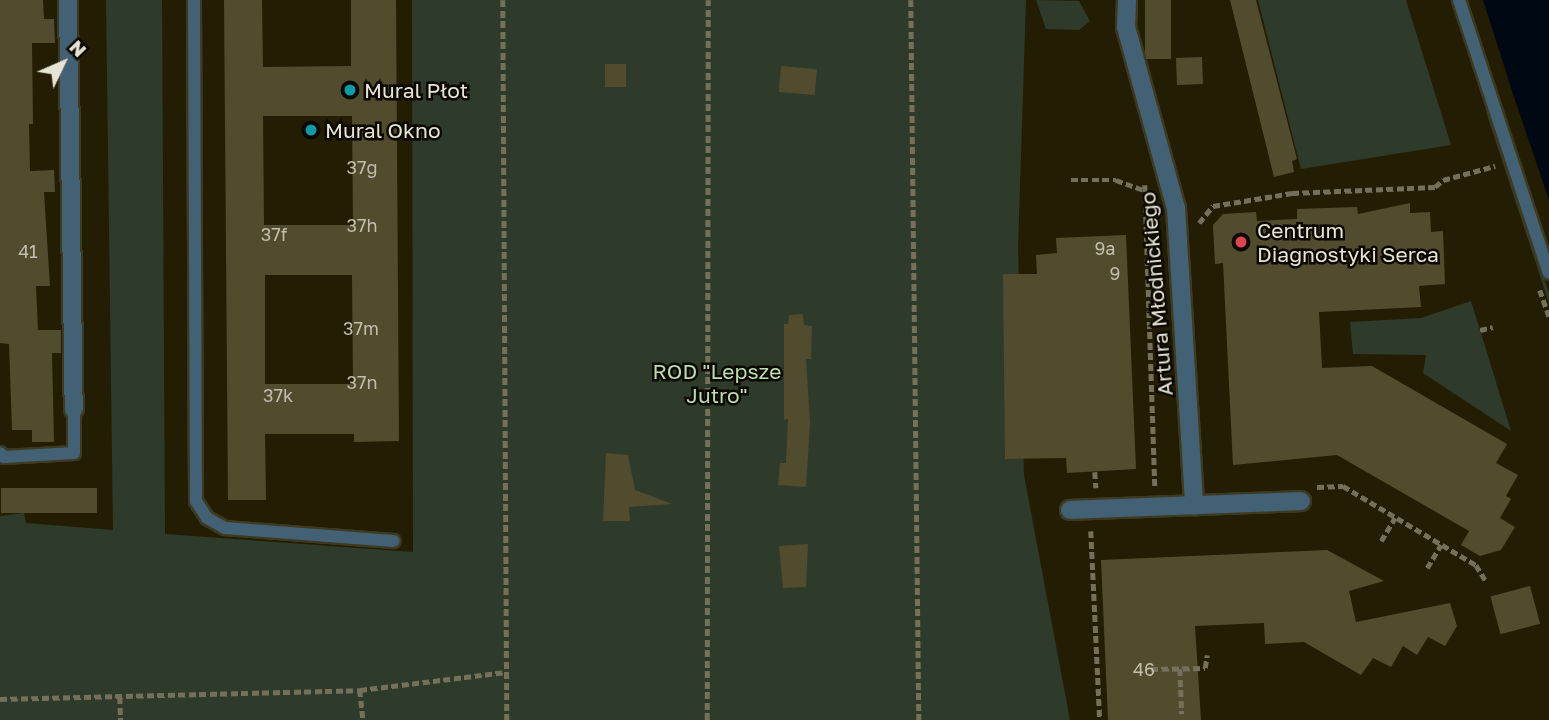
<!DOCTYPE html>
<meta charset="utf-8">
<style>
body{margin:0}
#map{position:relative;width:1549px;height:720px;overflow:hidden;background:#231e03;font-family:"Golos Text",sans-serif}
div>[style]{position:absolute}
[style*='--x']{left:calc(var(--x)*1px);top:calc(var(--y)*1px);width:calc(var(--w)*1px);rotate:calc(var(--a)*1deg)}
.green>*{inset:0;background:#2f3b2a}
.water>*{inset:0;background:#000813}
.building>*{inset:0;background:#524c2f;transform-origin:0 0}
.path>*{height:4.5px;margin-top:-2.25px;transform-origin:0;background:repeating-linear-gradient(90deg,#74705a 0 7px,transparent 0 10.5px)}
.roads{filter:drop-shadow(2px 0 #3e3a20) drop-shadow(-2px 0 #3e3a20) drop-shadow(0 2px #3e3a20) drop-shadow(0 -2px #3e3a20)}
.lane>*{height:12px;margin:-6px;padding:0 6px;transform-origin:6px;border-radius:6px;background:#436174}
.street>*{height:18px;margin:-9px;padding:0 9px;transform-origin:9px;border-radius:9px;background:#436174}
.dots>*{width:19px;height:19px;translate:-50% -50%;box-sizing:border-box;border:4px solid #0a0801;border-radius:50%}
span{translate:-50% -50%;white-space:nowrap;text-align:center;line-height:1.15;-webkit-text-stroke:5px #0a0801;paint-order:stroke}
.number-label{font-size:18px;color:#c2beab}
.number-label span{-webkit-text-stroke-width:0}
.poi-label{font-size:21px;color:#e7e4d4}
.left{translate:0 -50%;text-align:left}
.street-label{font-size:21px;color:#e7e4d4}
.park-label{font-size:21px;color:#bcdeae}
.north{position:absolute;left:28px;top:28px;width:70px;height:70px;-webkit-text-stroke:5px #0a0801;paint-order:stroke;rotate:46deg;font-size:19px;font-weight:700;line-height:28px;text-align:center;color:#e7e4d4}
.north::after{content:'';display:block;margin:auto;width:24px;height:32px;background:#e7e4d4;clip-path:polygon(50% 0,100% 100%,50% 72%,0 100%)}
</style>
<div id="map">
<div class="green">
<i style="clip-path:polygon(106px 0,162px 0,165px 534px,413px 552px,412px 0,1026px 0,1018px 248px,1024px 475px,1070px 720px,0 720px,0 516px,24px 513px,26px 523px,113px 530px)"></i>
<i style="clip-path:polygon(1036px 0,1079px 1px,1090px 21px,1079px 30px,1046px 29px)"></i>
<i style="clip-path:polygon(1258px 0,1406px 0,1451px 145px,1301px 169px)"></i>
<i style="clip-path:polygon(1489px 110px,1549px 293px,1549px 303px,1486px 112px)"></i>
<i style="clip-path:polygon(1471px 301px,1480px 330px,1511px 431px,1423px 373px,1426px 355px,1353px 354px,1350px 322px,1421px 318px)"></i>
</div>
<div class="water">
<i style="clip-path:polygon(1483px 0,1549px 0,1549px 200px,1514px 97px)"></i>
</div>
<div class="building">
<i style="clip-path:polygon(0 0,43px 0,44px 19px,54px 19px,55px 43px,32px 43px,33px 124px,29px 124px,30px 171px,54px 170px,55px 192px,44px 192px,50px 286px,36px 286px,38px 330px,61px 330px,61px 353px,52px 353px,54px 442px,32px 442px,32px 430px,12px 430px,9px 344px,0 343px)"></i>
<i style="clip-path:polygon(evenodd,224px 0,262px 0,263px 67px,351px 66px,351px 0,396px 0,399px 441px,354px 442px,354px 434px,265px 434px,266px 500px,228px 500px,224px 0,263px 116px,352px 116px,353px 225px,264px 225px,263px 116px,224px 0,265px 275px,352px 275px,353px 384px,265px 384px,265px 275px)"></i>
<i style="left:1145px;top:0;width:26px;height:59px"></i>
<i style="clip-path:polygon(1230px 0,1256px 0,1297px 159px,1292px 161px,1294px 172px,1274px 177px)"></i>
<i style="left:1202px;top:57px;width:27px;height:26px;rotate:88deg"></i>
<i style="left:605px;top:64px;width:21px;height:23px"></i>
<i style="left:781px;top:66px;width:36px;height:26px;rotate:5deg"></i>
<i style="clip-path:polygon(1410px 203px,1410px 213px,1430px 212px,1431px 232px,1443px 231px,1445px 284px,1419px 286px,1421px 307px,1319px 312px,1322px 368px,1372px 366px,1507px 444px,1496px 463px,1518px 475px,1506px 496px,1511px 499px,1500px 518px,1515px 527px,1501px 550px,1480px 556px,1461px 545px,1469px 531px,1337px 455px,1233px 465px,1223px 263px,1215px 264px,1213px 225px,1223px 214px,1256px 212px,1257px 221px,1297px 219px,1297px 209px,1357px 207px,1358px 214px)"></i>
<i style="clip-path:polygon(1126px 235px,1136px 469px,1067px 473px,1066px 458px,1005px 459px,1003px 274px,1037px 274px,1036px 255px,1057px 253px,1056px 238px)"></i>
<i style="clip-path:polygon(803px 314px,804px 325px,812px 326px,811px 359px,806px 359px,810px 423px,806px 487px,778px 485px,780px 463px,786px 463px,788px 419px,784px 420px,784px 324px,788px 324px,789px 315px)"></i>
<i style="clip-path:polygon(606px 453px,628px 455px,635px 490px,672px 504px,629px 507px,630px 521px,603px 521px)"></i>
<i style="left:1px;top:488px;width:96px;height:25px"></i>
<i style="clip-path:polygon(808px 544px,806px 587px,783px 588px,779px 546px)"></i>
<i style="clip-path:polygon(1327px 550px,1384px 581px,1349px 591px,1356px 622px,1450px 603px,1457px 626px,1445px 646px,1428px 637px,1417px 655px,1403px 646px,1391px 667px,1373px 658px,1361px 675px,1304px 642px,1265px 644px,1264px 623px,1195px 626px,1201px 720px,1108px 720px,1101px 560px)"></i>
<i style="left:1530px;top:586px;width:39px;height:41px;rotate:75deg"></i>
</div>
<div class="path">
<i style="--x:503;--y:0;--w:720;--a:89.68"></i>
<i style="--x:911;--y:0;--w:720;--a:89.36"></i>
<i style="--x:1071;--y:180;--w:45;--a:0"></i>
<i style="--x:1116;--y:180;--w:30;--a:20"></i>
<i style="--x:1145;--y:185;--w:302;--a:88.1"></i>
<i style="--x:1199;--y:223;--w:22;--a:-51"></i>
<i style="--x:1213;--y:206;--w:80;--a:-9.3"></i>
<i style="--x:1292;--y:193;--w:143;--a:-2.4"></i>
<i style="--x:1435;--y:187;--w:11;--a:-41"></i>
<i style="--x:1443;--y:180;--w:54;--a:-15.1"></i>
<i style="--x:1540;--y:290;--w:28;--a:71"></i>
<i style="--x:1480;--y:330;--w:13;--a:-13"></i>
<i style="--x:1095;--y:472;--w:16;--a:86"></i>
<i style="--x:1317;--y:487;--w:26;--a:-2"></i>
<i style="--x:1343;--y:486;--w:155;--a:30.7"></i>
<i style="--x:1476;--y:565;--w:19;--a:58"></i>
<i style="--x:1091;--y:531;--w:189;--a:87.3"></i>
<i style="--x:1381;--y:541;--w:27;--a:-59"></i>
<i style="--x:1427;--y:568;--w:27;--a:-59"></i>
<i style="--x:1151;--y:669;--w:54;--a:-1.1"></i>
<i style="--x:1205;--y:668;--w:13;--a:-81"></i>
<i style="--x:1180;--y:669;--w:45;--a:87.5"></i>
<i style="--x:360;--y:690;--w:147;--a:-7"></i>
<i style="--x:120;--y:697;--w:23;--a:88"></i>
<i style="--x:0;--y:699;--w:360;--a:-1.4"></i>
<i style="--x:360;--y:690;--w:30;--a:84"></i>
<i style="--x:707;--y:720;--w:720;--a:-89.92"></i>
</div>
<div class="roads">
<div class="lane">
<i style="--x:194;--y:0;--w:501;--a:89.77"></i>
<i style="--x:196;--y:501;--w:20;--a:57"></i>
<i style="--x:207;--y:518;--w:21;--a:29"></i>
<i style="--x:225;--y:528;--w:169;--a:4.4"></i>
<i style="--x:1459;--y:0;--w:287;--a:71.8"></i>
<i style="--x:0;--y:453;--w:6;--a:45"></i>
<i style="--x:4;--y:457;--w:70;--a:-3.3"></i>
<i style="--x:74;--y:453;--w:44;--a:-90"></i>
</div>
<div class="street">
<i style="--x:68;--y:0;--w:409;--a:89.2"></i>
<i style="--x:1127;--y:0;--w:27;--a:92"></i>
<i style="--x:1126;--y:27;--w:188;--a:74.6"></i>
<i style="--x:1176;--y:208;--w:298;--a:86.5"></i>
<i style="--x:1070;--y:510;--w:231;--a:-2.2"></i>
</div>
</div>
<div class="dots">
<i style="left:350px;top:90px;background:#0f9aa8"></i>
<i style="left:311px;top:130px;background:#0f9aa8"></i>
<i style="left:1241px;top:242px;background:#e0444e"></i>
</div>
<div class="number-label">
<span style="left:362px;top:167px">37g</span>
<span style="left:362px;top:225px">37h</span>
<span style="left:274px;top:234px">37f</span>
<span style="left:1105px;top:248px">9a</span>
<span style="left:28px;top:251px">41</span>
<span style="left:1115px;top:273px">9</span>
<span style="left:361px;top:328px">37m</span>
<span style="left:362px;top:382px">37n</span>
<span style="left:278px;top:395px">37k</span>
<span style="left:1144px;top:669px">46</span>
</div>
<div class="poi-label">
<span class="left" style="left:364px;top:90px">Mural Płot</span>
<span class="left" style="left:325px;top:130px">Mural Okno</span>
<span class="left" style="left:1257px;top:242px">Centrum<br>Diagnostyki Serca</span>
</div>
<div class="street-label">
<span style="left:1156px;top:294px;rotate:-95deg">Artura Młodnickiego</span>
</div>
<div class="park-label">
<span style="left:717px;top:383px">ROD "Lepsze<br>Jutro"</span>
</div>
<div class="north">N</div>
</div>
